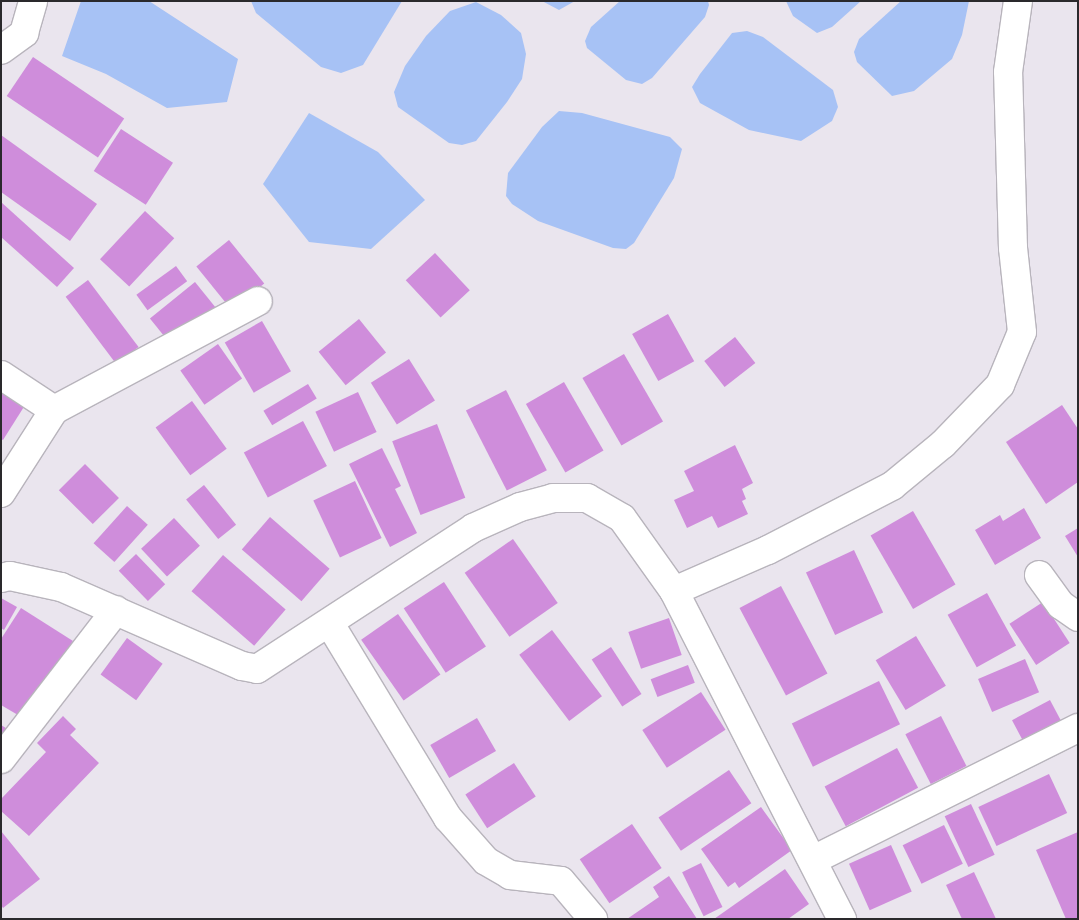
<!DOCTYPE html>
<style>
body{margin:0}
#map{position:relative;width:1079px;height:920px;overflow:hidden;background:#eae5ee;font-family:Helvetica,sans-serif}
div>[style]{position:absolute}
[style*='--x']{left:calc(var(--x)*1px);top:calc(var(--y)*1px);width:calc(var(--w)*1px);rotate:calc(var(--a)*1deg)}
.water>*{inset:0;background:#a7c2f5}
.building>*{inset:0;background:#cf8ddb;transform-origin:0 0}
.roads{filter:drop-shadow(1px 0 #b8b4bc) drop-shadow(-1px 0 #b8b4bc) drop-shadow(0 1px #b8b4bc) drop-shadow(0 -1px #b8b4bc)}
.minor>*{height:28px;margin:-14px;padding:0 14px;transform-origin:14px;border-radius:14px;background:#fff}
span{translate:-50% -50%;white-space:nowrap;text-align:center;line-height:1.15;-webkit-text-stroke:4.5px #fff;paint-order:stroke}
.frame{position:absolute;inset:0;border:2px solid #2a292c;pointer-events:none}
</style>
<div id="map">
<div class="water">
<i style="clip-path:polygon(81px 1px,149px 1px,238px 59px,227px 102px,167px 108px,106px 74px,62px 56px)"></i>
<i style="clip-path:polygon(251px 1px,402px 1px,363px 65px,341px 73px,321px 67px,256px 13px)"></i>
<i style="clip-path:polygon(542px 1px,575px 1px,559px 10px)"></i>
<i style="clip-path:polygon(620px 1px,708px 1px,709px 5px,705px 17px,652px 78px,642px 84px,626px 80px,587px 48px,585px 41px,591px 27px)"></i>
<i style="clip-path:polygon(786px 1px,861px 1px,832px 27px,817px 33px,793px 16px)"></i>
<i style="clip-path:polygon(901px 1px,969px 1px,962px 35px,952px 59px,914px 91px,892px 96px,857px 62px,854px 52px,859px 39px)"></i>
<i style="clip-path:polygon(476px 2px,501px 15px,521px 33px,526px 54px,522px 79px,507px 102px,476px 141px,462px 145px,449px 143px,398px 107px,394px 92px,405px 66px,426px 36px,450px 11px)"></i>
<i style="clip-path:polygon(747px 31px,763px 37px,833px 90px,838px 107px,832px 121px,801px 141px,749px 130px,700px 103px,692px 87px,700px 74px,732px 33px)"></i>
<i style="clip-path:polygon(559px 111px,582px 113px,670px 137px,682px 149px,674px 178px,634px 243px,626px 249px,613px 248px,538px 221px,512px 204px,506px 196px,508px 173px,542px 127px)"></i>
<i style="clip-path:polygon(309px 113px,378px 152px,425px 200px,371px 249px,309px 242px,263px 184px)"></i>
</div>
<div class="building">
<i style="left:33px;top:57px;width:110px;height:47px;rotate:34deg"></i>
<i style="left:121px;top:129px;width:62px;height:50px;rotate:33deg"></i>
<i style="clip-path:polygon(1px 135px,97px 204px,70px 241px,1px 192px)"></i>
<i style="clip-path:polygon(1px 202px,74px 268px,57px 287px,1px 237px)"></i>
<i style="left:145px;top:211px;width:40px;height:66px;rotate:43deg"></i>
<i style="left:229px;top:240px;width:56px;height:42px;rotate:51deg"></i>
<i style="left:435px;top:253px;width:51px;height:40px;rotate:47deg"></i>
<i style="left:176px;top:266px;width:19px;height:49px;rotate:54deg"></i>
<i style="left:88px;top:280px;width:84px;height:28px;rotate:53deg"></i>
<i style="left:195px;top:282px;width:43px;height:58px;rotate:51deg"></i>
<i style="left:668px;top:314px;width:54px;height:41px;rotate:61deg"></i>
<i style="left:359px;top:319px;width:43px;height:52px;rotate:51deg"></i>
<i style="left:262px;top:321px;width:58px;height:43px;rotate:60deg"></i>
<i style="left:735px;top:337px;width:33px;height:39px;rotate:52deg"></i>
<i style="left:218px;top:344px;width:42px;height:46px;rotate:55deg"></i>
<i style="left:624px;top:354px;width:78px;height:48px;rotate:60deg"></i>
<i style="left:409px;top:359px;width:49px;height:45px;rotate:58deg"></i>
<i style="left:564px;top:382px;width:79px;height:44px;rotate:60deg"></i>
<i style="left:308px;top:384px;width:17px;height:52px;rotate:59deg"></i>
<i style="clip-path:polygon(1px 385px,27px 402px,3px 440px,1px 439px)"></i>
<i style="left:506px;top:390px;width:90px;height:45px;rotate:63deg"></i>
<i style="left:358px;top:392px;width:44px;height:47px;rotate:65deg"></i>
<i style="left:192px;top:401px;width:59px;height:45px;rotate:54deg"></i>
<i style="clip-path:polygon(1062px 405px,1078px 429px,1078px 482px,1046px 504px,1006px 442px)"></i>
<i style="left:303px;top:421px;width:51px;height:67px;rotate:62deg"></i>
<i style="left:437px;top:424px;width:79px;height:48px;rotate:69deg"></i>
<i style="clip-path:polygon(735px 445px,753px 483px,742px 489px,746px 499px,742px 501px,748px 514px,718px 528px,712px 516px,687px 528px,674px 500px,694px 491px,684px 471px)"></i>
<i style="clip-path:polygon(382px 448px,401px 486px,395px 489px,417px 533px,390px 547px,349px 464px)"></i>
<i style="left:85px;top:464px;width:48px;height:37px;rotate:45deg"></i>
<i style="left:355px;top:481px;width:63px;height:46px;rotate:65deg"></i>
<i style="left:204px;top:485px;width:51px;height:23px;rotate:51deg"></i>
<i style="left:127px;top:506px;width:28px;height:50px;rotate:42deg"></i>
<i style="clip-path:polygon(1024px 508px,1041px 538px,995px 565px,975px 530px,1000px 515px,1003px 521px)"></i>
<i style="left:913px;top:511px;width:85px;height:49px;rotate:60deg"></i>
<i style="left:270px;top:517px;width:79px;height:43px;rotate:41deg"></i>
<i style="left:174px;top:518px;width:38px;height:45px;rotate:47deg"></i>
<i style="clip-path:polygon(1078px 528px,1078px 557px,1065px 536px)"></i>
<i style="left:513px;top:539px;width:78px;height:59px;rotate:55deg"></i>
<i style="left:854px;top:550px;width:69px;height:53px;rotate:65deg"></i>
<i style="left:136px;top:554px;width:42px;height:24px;rotate:46deg"></i>
<i style="left:223px;top:555px;width:83px;height:48px;rotate:41deg"></i>
<i style="left:444px;top:582px;width:77px;height:48px;rotate:57deg"></i>
<i style="left:781px;top:586px;width:99px;height:47px;rotate:62deg"></i>
<i style="left:987px;top:593px;width:60px;height:45px;rotate:61deg"></i>
<i style="clip-path:polygon(1px 598px,17px 607px,4px 630px,1px 628px)"></i>
<i style="left:1043px;top:602px;width:49px;height:40px;rotate:57deg"></i>
<i style="clip-path:polygon(21px 608px,73px 641px,23px 718px,1px 705px,1px 639px)"></i>
<i style="left:398px;top:614px;width:74px;height:45px;rotate:55deg"></i>
<i style="left:669px;top:618px;width:39px;height:43px;rotate:71deg"></i>
<i style="left:552px;top:630px;width:83px;height:41px;rotate:53deg"></i>
<i style="left:916px;top:636px;width:58px;height:47px;rotate:59deg"></i>
<i style="left:127px;top:638px;width:44px;height:45px;rotate:36deg"></i>
<i style="left:611px;top:647px;width:56px;height:23px;rotate:57deg"></i>
<i style="left:1025px;top:659px;width:36px;height:51px;rotate:67deg"></i>
<i style="left:688px;top:665px;width:19px;height:40px;rotate:69deg"></i>
<i style="left:879px;top:681px;width:48px;height:97px;rotate:64deg"></i>
<i style="left:701px;top:692px;width:45px;height:70px;rotate:57deg"></i>
<i style="left:1050px;top:700px;width:24px;height:43px;rotate:62deg"></i>
<i style="clip-path:polygon(63px 716px,76px 729px,70px 735px,99px 763px,29px 836px,1px 811px,1px 799px,46px 752px,37px 743px)"></i>
<i style="left:941px;top:716px;width:56px;height:40px;rotate:63deg"></i>
<i style="left:477px;top:718px;width:38px;height:54px;rotate:60deg"></i>
<i style="clip-path:polygon(1px 725px,9px 730px,1px 741px)"></i>
<i style="left:897px;top:748px;width:45px;height:82px;rotate:62deg"></i>
<i style="left:514px;top:763px;width:40px;height:58px;rotate:57deg"></i>
<i style="left:729px;top:770px;width:40px;height:85px;rotate:56deg"></i>
<i style="left:1049px;top:774px;width:43px;height:78px;rotate:65deg"></i>
<i style="left:971px;top:804px;width:56px;height:29px;rotate:65deg"></i>
<i style="clip-path:polygon(761px 807px,792px 850px,739px 888px,735px 882px,728px 887px,701px 849px)"></i>
<i style="left:632px;top:824px;width:53px;height:63px;rotate:56deg"></i>
<i style="left:944px;top:825px;width:43px;height:46px;rotate:64deg"></i>
<i style="clip-path:polygon(1px 831px,40px 879px,3px 908px,1px 905px)"></i>
<i style="clip-path:polygon(1078px 832px,1078px 919px,1066px 919px,1036px 850px)"></i>
<i style="left:891px;top:845px;width:51px;height:46px;rotate:66deg"></i>
<i style="left:701px;top:863px;width:49px;height:21px;rotate:64deg"></i>
<i style="clip-path:polygon(785px 869px,809px 904px,788px 919px,714px 919px)"></i>
<i style="clip-path:polygon(974px 872px,996px 919px,962px 919px,946px 885px)"></i>
<i style="clip-path:polygon(669px 876px,697px 919px,627px 919px,659px 897px,653px 887px)"></i>
</div>
<div class="roads">
<div class="minor">
<i style="--x:1;--y:50;--w:29;--a:-36"></i>
<i style="--x:24;--y:33;--w:33;--a:-74"></i>
<i style="--x:1;--y:375;--w:64;--a:33.4"></i>
<i style="--x:1;--y:493;--w:98;--a:-57.4"></i>
<i style="--x:54;--y:410;--w:231;--a:-28.1"></i>
<i style="--x:1039;--y:575;--w:37;--a:54"></i>
<i style="--x:1061;--y:605;--w:21;--a:35"></i>
<i style="--x:1;--y:578;--w:9;--a:-13"></i>
<i style="--x:10;--y:576;--w:52;--a:12.2"></i>
<i style="--x:61;--y:587;--w:197;--a:23.6"></i>
<i style="--x:242;--y:666;--w:15;--a:11"></i>
<i style="--x:257;--y:669;--w:258;--a:-33.1"></i>
<i style="--x:473;--y:528;--w:51;--a:-24.1"></i>
<i style="--x:520;--y:507;--w:34;--a:-15"></i>
<i style="--x:553;--y:498;--w:34;--a:0"></i>
<i style="--x:587;--y:498;--w:40;--a:29.7"></i>
<i style="--x:622;--y:518;--w:90;--a:54.5"></i>
<i style="--x:674;--y:591;--w:369;--a:62.9"></i>
<i style="--x:674;--y:591;--w:103;--a:-23.6"></i>
<i style="--x:768;--y:550;--w:140;--a:-27.3"></i>
<i style="--x:892;--y:486;--w:66;--a:-39.5"></i>
<i style="--x:943;--y:444;--w:82;--a:-46"></i>
<i style="--x:1000;--y:385;--w:57;--a:-67.5"></i>
<i style="--x:1022;--y:332;--w:84;--a:-96.1"></i>
<i style="--x:1013;--y:248;--w:176;--a:-91.6"></i>
<i style="--x:1008;--y:72;--w:72;--a:-82"></i>
<i style="--x:330;--y:624;--w:227;--a:58.7"></i>
<i style="--x:448;--y:818;--w:57;--a:48.5"></i>
<i style="--x:486;--y:861;--w:28;--a:30"></i>
<i style="--x:510;--y:875;--w:51;--a:6.7"></i>
<i style="--x:561;--y:881;--w:50;--a:49.9"></i>
<i style="--x:1;--y:759;--w:188;--a:-52.3"></i>
<i style="--x:813;--y:860;--w:296;--a:-26.5"></i>
</div>
</div>
<div class="frame"></div>
</div>
